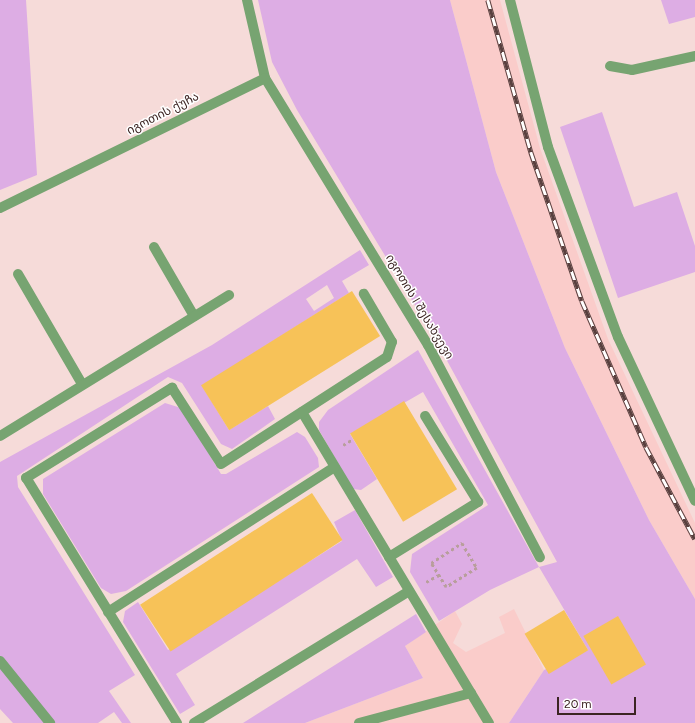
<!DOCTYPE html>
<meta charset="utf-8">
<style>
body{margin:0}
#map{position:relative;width:695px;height:723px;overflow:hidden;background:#f6dbd9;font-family:Figtree,"Noto Sans Georgian",sans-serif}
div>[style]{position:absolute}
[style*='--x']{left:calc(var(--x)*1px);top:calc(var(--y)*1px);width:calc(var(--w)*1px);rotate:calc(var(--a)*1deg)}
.built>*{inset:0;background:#faccca}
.green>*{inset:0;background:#ddade4}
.building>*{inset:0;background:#f7c258;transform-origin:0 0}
.path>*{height:2.5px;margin-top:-1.25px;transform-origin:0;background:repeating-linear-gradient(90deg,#b89e9c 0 3px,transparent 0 6px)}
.service>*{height:10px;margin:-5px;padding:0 5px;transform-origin:5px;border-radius:5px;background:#77a471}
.minor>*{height:10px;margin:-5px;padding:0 5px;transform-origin:5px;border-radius:5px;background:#77a471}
.rail>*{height:4.5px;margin-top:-2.25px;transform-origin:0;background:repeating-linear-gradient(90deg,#fff 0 9px,#59403f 0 18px);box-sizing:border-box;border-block:1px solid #59403f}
span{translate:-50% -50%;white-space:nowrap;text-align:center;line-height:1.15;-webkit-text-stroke:3px #fff;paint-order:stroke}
.street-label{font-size:12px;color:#3c2423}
.scale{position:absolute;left:557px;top:697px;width:79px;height:18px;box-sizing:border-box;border:2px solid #3c2423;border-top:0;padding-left:5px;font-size:12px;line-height:14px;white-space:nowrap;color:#3c2423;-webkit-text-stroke:3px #fff;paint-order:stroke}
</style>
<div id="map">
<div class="built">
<i style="clip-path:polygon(450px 0,500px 0,540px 148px,608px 339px,695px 523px,695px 599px,649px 520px,565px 348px,496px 172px)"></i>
<i style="clip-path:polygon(514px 609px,544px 670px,509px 723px,305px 723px,423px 678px,405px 646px,455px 611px,462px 624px,453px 643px,466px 652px,505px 633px,499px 617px)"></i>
</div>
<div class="green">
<i style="clip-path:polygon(0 0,26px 0,37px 175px,0 190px)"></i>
<i style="clip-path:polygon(258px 0,450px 0,496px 172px,565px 348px,649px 520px,695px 599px,695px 723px,509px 723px,544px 670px,588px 650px,539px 567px,490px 590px,439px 621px,410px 572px,412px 554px,488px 505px,423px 392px,350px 434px,377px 479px,361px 490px,353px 489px,319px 430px,319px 422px,328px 410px,418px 350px,539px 567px,557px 562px,433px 335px,297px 110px,272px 62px)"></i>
<i style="clip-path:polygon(661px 0,695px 0,695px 17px,669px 24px)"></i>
<i style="clip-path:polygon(602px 112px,634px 207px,677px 192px,695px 246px,695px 272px,618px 298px,560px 127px)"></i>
<i style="clip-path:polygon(evenodd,360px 250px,369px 265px,342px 281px,349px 293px,202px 386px,229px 430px,268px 406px,275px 419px,232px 449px,221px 444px,182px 383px,168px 377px,17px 476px,18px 487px,135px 675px,109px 691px,131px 723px,122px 723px,114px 712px,98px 723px,13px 723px,0 709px,0 462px,212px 345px,360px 250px,327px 285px,334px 298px,314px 311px,306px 299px,327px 285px)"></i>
<i style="clip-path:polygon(165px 403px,181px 408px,221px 474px,226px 474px,297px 432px,305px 437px,318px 458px,319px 467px,126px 591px,111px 594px,101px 588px,43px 494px,43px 479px)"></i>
<i style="clip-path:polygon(355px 510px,393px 577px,376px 587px,357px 559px,176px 674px,195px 705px,180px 714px,123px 622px,125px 611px,138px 602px,168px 650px,342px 541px,334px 522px)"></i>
<i style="clip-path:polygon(416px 614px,426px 632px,405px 646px,423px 678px,305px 723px,243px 723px)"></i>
</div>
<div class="building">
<i style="left:352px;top:291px;width:53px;height:178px;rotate:58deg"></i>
<i style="left:404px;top:401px;width:103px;height:63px;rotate:59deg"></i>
<i style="left:312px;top:493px;width:56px;height:205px;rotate:57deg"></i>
<i style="left:564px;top:610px;width:47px;height:46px;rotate:59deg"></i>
<i style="left:618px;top:616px;width:56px;height:40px;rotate:60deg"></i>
</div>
<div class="path">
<i style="--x:343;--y:445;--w:12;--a:-31"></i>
<i style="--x:462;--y:543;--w:29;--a:59"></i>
<i style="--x:477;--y:568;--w:36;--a:148"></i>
<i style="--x:446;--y:587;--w:28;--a:-122"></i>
<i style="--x:431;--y:563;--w:37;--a:-33"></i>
<i style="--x:426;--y:582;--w:14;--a:-30"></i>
</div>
<div class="service">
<i style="--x:610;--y:66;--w:22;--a:10"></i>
<i style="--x:632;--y:70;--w:65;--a:-12.5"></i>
<i style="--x:154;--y:247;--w:80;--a:59.9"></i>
<i style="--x:18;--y:274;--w:127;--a:59.8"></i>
<i style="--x:302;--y:412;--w:363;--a:59"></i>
<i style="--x:0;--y:436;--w:269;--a:-31.6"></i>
<i style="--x:389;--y:557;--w:105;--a:-31.7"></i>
<i style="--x:478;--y:502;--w:101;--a:-121.6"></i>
<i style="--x:108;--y:612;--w:269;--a:-32.6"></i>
<i style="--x:0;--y:661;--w:80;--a:51.1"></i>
<i style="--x:177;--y:723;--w:288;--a:-121.6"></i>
<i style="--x:26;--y:478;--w:172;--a:-31.7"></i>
<i style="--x:172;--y:388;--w:90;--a:57.2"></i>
<i style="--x:221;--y:464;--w:197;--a:-32.8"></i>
<i style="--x:387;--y:357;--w:16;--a:-72"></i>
<i style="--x:392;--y:342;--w:56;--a:-120.3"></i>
<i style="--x:194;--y:723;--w:252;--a:-31.5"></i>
<i style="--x:359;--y:723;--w:116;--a:-15"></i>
</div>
<div class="minor">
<i style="--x:247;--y:0;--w:80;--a:77"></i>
<i style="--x:265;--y:78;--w:313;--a:58.6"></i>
<i style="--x:428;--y:345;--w:240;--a:62.2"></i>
<i style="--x:510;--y:0;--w:152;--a:75.5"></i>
<i style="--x:548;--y:147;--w:202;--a:69.8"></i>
<i style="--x:618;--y:337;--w:181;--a:64.8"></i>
<i style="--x:0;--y:208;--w:295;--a:-26.1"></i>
</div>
<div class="rail">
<i style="--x:488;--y:0;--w:158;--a:74.2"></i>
<i style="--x:531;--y:152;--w:157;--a:71.1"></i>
<i style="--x:582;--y:301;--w:159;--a:66.3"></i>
<i style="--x:646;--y:447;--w:104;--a:62"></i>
</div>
<div class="street-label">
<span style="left:163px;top:114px;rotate:-27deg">იგოთის ქუჩა</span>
<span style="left:419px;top:307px;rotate:59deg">იგოთის I შესახვევი</span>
</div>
<div class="scale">20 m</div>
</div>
